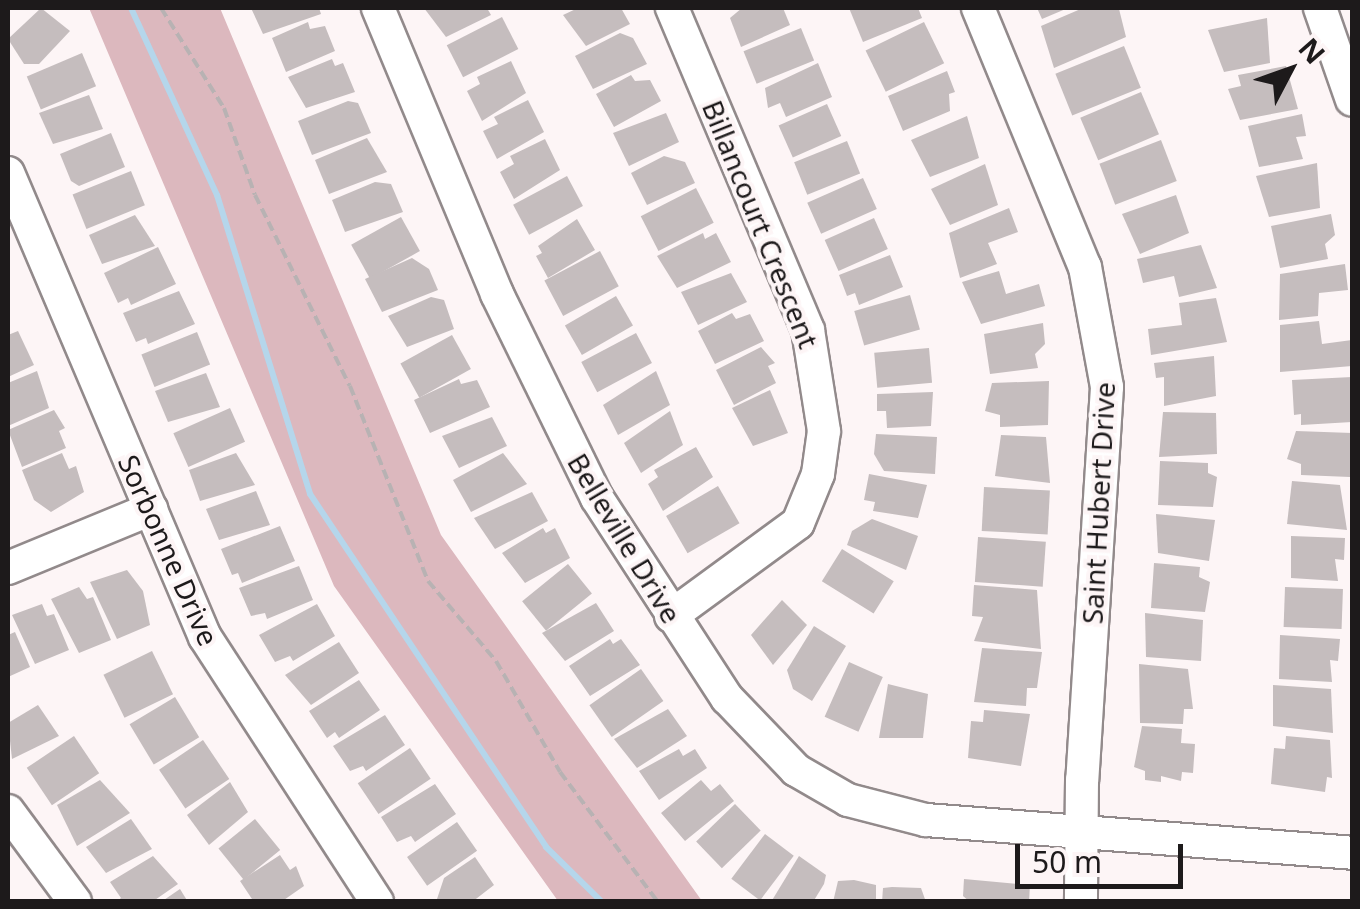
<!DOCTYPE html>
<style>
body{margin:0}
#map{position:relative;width:1360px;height:909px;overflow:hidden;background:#fdf5f6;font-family:"Noto Sans",sans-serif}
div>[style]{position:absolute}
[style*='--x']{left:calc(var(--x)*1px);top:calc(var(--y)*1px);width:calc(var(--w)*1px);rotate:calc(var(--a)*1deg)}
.green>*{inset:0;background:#dcb8be}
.stream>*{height:6px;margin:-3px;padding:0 3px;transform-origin:3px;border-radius:3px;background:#b5d6eb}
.building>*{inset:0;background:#c5bdbe;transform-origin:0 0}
.path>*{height:4px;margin-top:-2px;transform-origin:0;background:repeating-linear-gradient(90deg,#b8b2b3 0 10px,transparent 0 15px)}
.roads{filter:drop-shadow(2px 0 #928a8b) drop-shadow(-2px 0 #928a8b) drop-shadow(0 2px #928a8b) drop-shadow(0 -2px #928a8b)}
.minor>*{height:32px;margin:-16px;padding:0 16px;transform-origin:16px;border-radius:16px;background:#fff}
span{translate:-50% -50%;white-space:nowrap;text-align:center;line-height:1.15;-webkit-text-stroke:8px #fdf5f6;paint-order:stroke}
.street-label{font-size:28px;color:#1d1a1b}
.frame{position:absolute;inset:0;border:10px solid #1d1a1b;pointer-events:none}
.north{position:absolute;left:1240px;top:20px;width:100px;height:100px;-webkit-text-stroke:8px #fdf5f6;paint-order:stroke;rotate:49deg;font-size:28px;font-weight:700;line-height:40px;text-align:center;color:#1d1a1b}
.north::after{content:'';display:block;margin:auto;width:35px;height:45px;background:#1d1a1b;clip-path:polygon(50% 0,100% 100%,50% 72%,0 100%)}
.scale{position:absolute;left:1015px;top:844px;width:168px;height:45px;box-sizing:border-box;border:5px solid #1d1a1b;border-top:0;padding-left:12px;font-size:30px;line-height:35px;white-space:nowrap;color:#1d1a1b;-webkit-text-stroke:8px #fdf5f6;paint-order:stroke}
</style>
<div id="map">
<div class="green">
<i style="clip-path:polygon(89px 8px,220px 8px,441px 535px,702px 901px,558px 901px,334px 586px)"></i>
</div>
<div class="stream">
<i style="--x:131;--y:8;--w:206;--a:65.3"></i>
<i style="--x:217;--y:195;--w:313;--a:72.7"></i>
<i style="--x:310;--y:494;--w:425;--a:56.2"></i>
<i style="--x:546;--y:847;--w:78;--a:44.5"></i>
</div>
<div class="building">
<i style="clip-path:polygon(41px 8px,70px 31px,39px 64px,24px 64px,8px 39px)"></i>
<i style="clip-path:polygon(251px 8px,319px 8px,321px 14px,263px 34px)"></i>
<i style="clip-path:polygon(424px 8px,487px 8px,491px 15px,446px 37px)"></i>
<i style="clip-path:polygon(578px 8px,621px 8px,630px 24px,586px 46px,563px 15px)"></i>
<i style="clip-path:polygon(742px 8px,783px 8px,790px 25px,741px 47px,730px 18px)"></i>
<i style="clip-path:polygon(849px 8px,918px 8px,922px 18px,863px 42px)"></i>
<i style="clip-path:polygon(1037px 8px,1068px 8px,1042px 19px)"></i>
<i style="clip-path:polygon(1083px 8px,1119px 9px,1126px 37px,1054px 68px,1041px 26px)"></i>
<i style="left:502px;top:17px;width:36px;height:62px;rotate:63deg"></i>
<i style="clip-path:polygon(1267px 18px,1270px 63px,1224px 72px,1208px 30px)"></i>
<i style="clip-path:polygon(308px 22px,310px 29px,325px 26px,335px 51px,286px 72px,272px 38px)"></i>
<i style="left:924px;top:22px;width:46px;height:65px;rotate:64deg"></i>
<i style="left:801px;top:28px;width:35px;height:62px;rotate:68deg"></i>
<i style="clip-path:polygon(620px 33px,633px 38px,647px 64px,593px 89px,575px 56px)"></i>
<i style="left:1124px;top:46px;width:45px;height:74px;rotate:68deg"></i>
<i style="left:82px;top:53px;width:36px;height:60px;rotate:67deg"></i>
<i style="clip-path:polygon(332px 59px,335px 66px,343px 63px,355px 92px,306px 108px,288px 77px)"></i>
<i style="clip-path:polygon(511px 61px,526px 93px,482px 121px,467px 91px,480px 84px,477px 77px)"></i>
<i style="clip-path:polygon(818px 63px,832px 97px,786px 117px,780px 103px,768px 108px,765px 88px)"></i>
<i style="clip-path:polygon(1286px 66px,1298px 109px,1240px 120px,1228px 89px,1241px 86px,1238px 75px)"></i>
<i style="clip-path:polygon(947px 71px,955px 92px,949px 94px,950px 111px,903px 131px,888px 96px)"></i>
<i style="clip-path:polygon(631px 75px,635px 81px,650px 80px,661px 101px,614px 127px,596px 94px)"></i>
<i style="left:1141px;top:92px;width:46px;height:66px;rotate:67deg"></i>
<i style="clip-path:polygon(89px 95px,103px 129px,53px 144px,39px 113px)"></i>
<i style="clip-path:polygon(528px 100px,544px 132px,497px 159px,483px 131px,498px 124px,494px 117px)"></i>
<i style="clip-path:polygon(348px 101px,358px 103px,371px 133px,312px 155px,298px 121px)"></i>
<i style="left:827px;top:104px;width:35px;height:53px;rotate:66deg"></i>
<i style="clip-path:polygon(666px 113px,679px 142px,629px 166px,613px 133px)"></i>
<i style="clip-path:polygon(1302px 114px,1306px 136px,1296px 137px,1303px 159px,1259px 167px,1248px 126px)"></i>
<i style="clip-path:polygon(967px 116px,979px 158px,930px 177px,911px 140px)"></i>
<i style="clip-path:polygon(111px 133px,125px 167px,79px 186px,71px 181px,60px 154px)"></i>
<i style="clip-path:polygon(367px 138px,387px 172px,329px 194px,315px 160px)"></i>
<i style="clip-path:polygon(545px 139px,560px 170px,514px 199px,500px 172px,514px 164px,510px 156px)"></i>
<i style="left:1161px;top:140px;width:44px;height:66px;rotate:69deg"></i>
<i style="left:847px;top:141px;width:35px;height:57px;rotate:68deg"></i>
<i style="clip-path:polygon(664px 156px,685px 162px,695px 183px,647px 205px,631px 173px)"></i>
<i style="clip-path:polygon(1317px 163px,1320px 208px,1269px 217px,1256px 176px)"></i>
<i style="clip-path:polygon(985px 164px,998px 205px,950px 225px,931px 189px)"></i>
<i style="left:131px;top:171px;width:37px;height:63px;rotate:68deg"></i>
<i style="left:567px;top:176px;width:34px;height:61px;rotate:62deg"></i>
<i style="left:863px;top:178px;width:34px;height:61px;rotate:66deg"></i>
<i style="clip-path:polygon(375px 182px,391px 184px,403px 212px,345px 232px,332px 200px)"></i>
<i style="left:696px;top:188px;width:39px;height:62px;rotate:63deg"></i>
<i style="clip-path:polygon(1176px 195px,1189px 233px,1140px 254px,1122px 214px)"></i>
<i style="clip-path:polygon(1009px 208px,1018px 232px,988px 243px,997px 264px,960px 278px,949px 233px)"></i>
<i style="clip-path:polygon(1331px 214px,1335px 235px,1325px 244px,1328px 259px,1280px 268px,1271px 226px)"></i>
<i style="clip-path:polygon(135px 215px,155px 246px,102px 264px,89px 235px)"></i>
<i style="left:401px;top:217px;width:39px;height:57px;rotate:61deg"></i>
<i style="left:874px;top:218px;width:34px;height:54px;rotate:66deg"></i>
<i style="clip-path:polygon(577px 219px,595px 250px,548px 278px,536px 256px,542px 253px,538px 246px)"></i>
<i style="clip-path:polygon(703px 233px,705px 239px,716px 233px,731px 262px,677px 288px,657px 256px)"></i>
<i style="clip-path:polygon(1201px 245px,1217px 288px,1179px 297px,1174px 276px,1143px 283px,1137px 259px)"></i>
<i style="clip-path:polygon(158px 247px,176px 284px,131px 305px,128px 298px,118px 303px,104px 273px)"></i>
<i style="left:600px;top:251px;width:40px;height:63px;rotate:62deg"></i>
<i style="clip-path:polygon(890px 255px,903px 287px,859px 305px,855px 293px,847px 296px,839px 275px)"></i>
<i style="clip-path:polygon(412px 258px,429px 269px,438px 290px,382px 312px,365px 279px)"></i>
<i style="clip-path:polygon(1345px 264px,1348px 290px,1319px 293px,1318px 316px,1279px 320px,1280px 274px)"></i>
<i style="clip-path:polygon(999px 271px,1006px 294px,1039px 284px,1045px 306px,981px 324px,962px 282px)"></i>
<i style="clip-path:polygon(731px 273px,747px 302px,698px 325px,681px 292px)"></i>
<i style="clip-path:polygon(179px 291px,195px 324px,148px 344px,146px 338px,136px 342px,123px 313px)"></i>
<i style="left:910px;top:295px;width:36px;height:58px;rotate:74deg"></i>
<i style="left:616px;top:296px;width:34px;height:59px;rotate:60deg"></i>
<i style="clip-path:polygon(431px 297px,444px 300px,454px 329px,407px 347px,388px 316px)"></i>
<i style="clip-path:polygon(1216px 298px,1227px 342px,1151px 355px,1148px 329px,1182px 325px,1179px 303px)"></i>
<i style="clip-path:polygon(732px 313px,736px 319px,750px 314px,764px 341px,715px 364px,698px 331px)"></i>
<i style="clip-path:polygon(1319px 321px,1322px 344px,1352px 340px,1352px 366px,1280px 372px,1280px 325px)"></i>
<i style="clip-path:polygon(1043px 323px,1045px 344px,1035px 354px,1038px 368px,990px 374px,984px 334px)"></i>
<i style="clip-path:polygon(18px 331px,34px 365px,8px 377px,8px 335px)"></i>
<i style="left:197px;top:332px;width:35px;height:60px;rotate:68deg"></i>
<i style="left:636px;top:333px;width:34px;height:62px;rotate:62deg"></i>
<i style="left:452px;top:335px;width:39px;height:59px;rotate:61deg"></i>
<i style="clip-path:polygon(761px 347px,775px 363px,768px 366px,776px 383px,734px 405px,716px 370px)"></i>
<i style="left:929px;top:348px;width:35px;height:55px;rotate:85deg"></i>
<i style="clip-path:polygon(1214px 356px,1216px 396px,1164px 406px,1164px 377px,1156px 378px,1154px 363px)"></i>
<i style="clip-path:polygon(37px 371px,49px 408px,8px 426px,8px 383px)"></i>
<i style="clip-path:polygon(656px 371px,670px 405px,618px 435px,603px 405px)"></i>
<i style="clip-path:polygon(206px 373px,220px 407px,168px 422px,155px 391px)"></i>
<i style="clip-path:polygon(1352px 377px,1352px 422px,1301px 425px,1301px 414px,1294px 415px,1292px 380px)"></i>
<i style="clip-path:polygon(459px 379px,461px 384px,477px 380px,490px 407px,430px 433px,414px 400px)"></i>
<i style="clip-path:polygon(1049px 381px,1048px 425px,1000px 427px,1000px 415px,985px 411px,992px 383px)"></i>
<i style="clip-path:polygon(770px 390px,788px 433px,753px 446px,732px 408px)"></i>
<i style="clip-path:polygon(933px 392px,931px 426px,887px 428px,886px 411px,877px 411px,877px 394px)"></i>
<i style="left:230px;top:408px;width:37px;height:62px;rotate:66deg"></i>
<i style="clip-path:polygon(54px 410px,65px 428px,59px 431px,66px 448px,22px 467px,8px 430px)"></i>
<i style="clip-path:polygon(670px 411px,683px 445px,641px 473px,624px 443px)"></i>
<i style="clip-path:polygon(1163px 412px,1216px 413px,1217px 454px,1159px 457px)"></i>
<i style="clip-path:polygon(492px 417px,507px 446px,459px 468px,442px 436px)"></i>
<i style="clip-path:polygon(1296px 431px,1352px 433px,1350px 477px,1301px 475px,1301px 464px,1287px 459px)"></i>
<i style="clip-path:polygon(876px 434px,937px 437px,935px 474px,884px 471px,874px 454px)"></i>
<i style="clip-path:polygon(1001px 435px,1046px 437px,1050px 483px,995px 476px)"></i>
<i style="clip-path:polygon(696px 447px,713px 477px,663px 511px,648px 484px,658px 477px,654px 470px)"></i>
<i style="clip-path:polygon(62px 453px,69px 469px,76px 466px,84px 492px,51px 512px,34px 500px,22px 470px)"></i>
<i style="clip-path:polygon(236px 453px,255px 485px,200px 501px,189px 470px)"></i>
<i style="clip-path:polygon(503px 453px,527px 484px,471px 512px,453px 480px)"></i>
<i style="clip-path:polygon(1160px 461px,1208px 463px,1208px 473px,1217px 477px,1213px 507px,1158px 505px)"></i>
<i style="clip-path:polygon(869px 474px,927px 485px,918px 518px,873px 511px,875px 502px,864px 500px)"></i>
<i style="clip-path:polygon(1292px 481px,1340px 485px,1347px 530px,1287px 524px)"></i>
<i style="left:718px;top:486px;width:43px;height:60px;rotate:60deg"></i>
<i style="left:984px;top:487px;width:66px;height:44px;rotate:3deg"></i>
<i style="clip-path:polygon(256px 491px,270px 525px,219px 540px,206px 509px)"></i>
<i style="clip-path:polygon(532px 492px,548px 521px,495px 549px,474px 518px)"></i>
<i style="clip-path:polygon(1156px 514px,1215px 520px,1209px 561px,1158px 553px)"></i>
<i style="clip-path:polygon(872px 519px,918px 536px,906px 570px,847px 545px,852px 531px)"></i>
<i style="clip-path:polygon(280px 526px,295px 561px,242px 583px,238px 573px,232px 575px,221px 549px)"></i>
<i style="clip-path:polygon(543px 528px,546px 533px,555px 528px,570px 558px,525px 583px,502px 553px)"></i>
<i style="clip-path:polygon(1291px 536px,1345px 538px,1344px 560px,1335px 559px,1338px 581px,1291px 578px)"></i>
<i style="left:978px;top:537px;width:68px;height:45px;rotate:4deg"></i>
<i style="left:842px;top:549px;width:61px;height:38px;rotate:32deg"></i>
<i style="clip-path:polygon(1154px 563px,1200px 567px,1199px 577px,1210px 582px,1205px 612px,1151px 608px)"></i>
<i style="left:568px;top:564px;width:38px;height:59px;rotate:51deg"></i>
<i style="clip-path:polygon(299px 566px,313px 600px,267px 619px,265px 613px,251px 616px,239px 588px)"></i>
<i style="clip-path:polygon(127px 570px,143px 591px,150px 625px,117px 639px,90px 582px)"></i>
<i style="clip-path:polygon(974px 585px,1037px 590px,1041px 649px,974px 641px,983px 617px,972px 616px)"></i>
<i style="clip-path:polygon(79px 587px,87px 599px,93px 597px,111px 640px,79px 653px,51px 599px)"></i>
<i style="left:1285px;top:587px;width:58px;height:40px;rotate:2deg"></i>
<i style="clip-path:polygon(782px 600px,807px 625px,773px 665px,751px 635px)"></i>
<i style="clip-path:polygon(596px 603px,614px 631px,565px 661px,542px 633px)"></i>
<i style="clip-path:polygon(42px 604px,47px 616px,54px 614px,69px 650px,35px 664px,12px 615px)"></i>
<i style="clip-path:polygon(317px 604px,335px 636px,293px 661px,290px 656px,275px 662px,259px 635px)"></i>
<i style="clip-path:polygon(1145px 613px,1203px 620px,1201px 661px,1146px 657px)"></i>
<i style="clip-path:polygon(814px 626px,846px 646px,812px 701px,793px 689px,787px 670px)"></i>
<i style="clip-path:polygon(15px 632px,30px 667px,8px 677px,8px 635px)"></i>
<i style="clip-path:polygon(1280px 635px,1340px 639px,1338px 661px,1330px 660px,1332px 682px,1279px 679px)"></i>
<i style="clip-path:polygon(610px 639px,613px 644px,621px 639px,640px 665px,590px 696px,569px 666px)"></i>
<i style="clip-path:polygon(339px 642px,359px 673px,311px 705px,285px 675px)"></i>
<i style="clip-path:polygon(982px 648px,1042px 652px,1037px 688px,1027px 688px,1026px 706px,974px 702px)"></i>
<i style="left:152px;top:651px;width:48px;height:54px;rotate:64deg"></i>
<i style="left:849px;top:662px;width:37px;height:60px;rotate:24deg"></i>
<i style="clip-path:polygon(1139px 664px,1188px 669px,1193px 709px,1184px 709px,1183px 724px,1140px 723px)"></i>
<i style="left:641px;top:669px;width:39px;height:63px;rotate:55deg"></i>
<i style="clip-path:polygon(359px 680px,380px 710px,339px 738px,335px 732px,327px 738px,309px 711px)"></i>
<i style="clip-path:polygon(888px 684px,928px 694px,923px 738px,879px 738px)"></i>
<i style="clip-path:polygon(1273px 685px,1331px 689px,1333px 733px,1273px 726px)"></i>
<i style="left:175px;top:697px;width:47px;height:53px;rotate:59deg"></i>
<i style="clip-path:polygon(38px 705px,59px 736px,12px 759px,8px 723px)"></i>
<i style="clip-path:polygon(668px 709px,687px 736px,637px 768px,614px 739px)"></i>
<i style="clip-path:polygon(984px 710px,1030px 714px,1021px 766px,968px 758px,971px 721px,983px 722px)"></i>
<i style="clip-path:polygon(385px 715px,405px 745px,366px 771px,363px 766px,350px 771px,333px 746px)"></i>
<i style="clip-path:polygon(1142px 726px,1182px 729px,1181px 743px,1195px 744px,1193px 773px,1182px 772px,1181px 781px,1161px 776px,1161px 782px,1145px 780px,1145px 771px,1134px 767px)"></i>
<i style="left:74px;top:736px;width:45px;height:57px;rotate:56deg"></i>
<i style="clip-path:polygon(1286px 736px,1330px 740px,1332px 778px,1327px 777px,1325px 792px,1271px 784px,1274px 748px,1285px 749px)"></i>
<i style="left:203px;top:740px;width:47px;height:53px;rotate:56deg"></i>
<i style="left:410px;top:748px;width:37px;height:63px;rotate:56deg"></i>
<i style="clip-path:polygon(679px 749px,683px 756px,695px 749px,707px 768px,659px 800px,639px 771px)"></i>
<i style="clip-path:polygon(100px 780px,130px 813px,77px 846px,57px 805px)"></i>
<i style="clip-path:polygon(701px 780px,711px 791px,720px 784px,734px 801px,685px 841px,661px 813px)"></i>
<i style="clip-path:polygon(230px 782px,248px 812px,209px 845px,187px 815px)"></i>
<i style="clip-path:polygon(435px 784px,456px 814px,415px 842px,411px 836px,397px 842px,381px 817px)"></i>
<i style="left:735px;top:804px;width:37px;height:54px;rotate:46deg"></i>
<i style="clip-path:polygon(131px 819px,152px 849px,106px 873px,86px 847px)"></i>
<i style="left:255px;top:819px;width:40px;height:47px;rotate:51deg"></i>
<i style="left:457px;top:822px;width:35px;height:61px;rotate:55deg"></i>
<i style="left:765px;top:834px;width:36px;height:56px;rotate:37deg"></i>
<i style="clip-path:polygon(280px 855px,290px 870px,296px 866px,304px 886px,281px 902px,254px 902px,240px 881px)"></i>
<i style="clip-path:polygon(153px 856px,178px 884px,152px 902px,116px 902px,121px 898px,110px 882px)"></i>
<i style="clip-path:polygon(799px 856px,826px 875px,824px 884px,813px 902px,771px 902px)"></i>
<i style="clip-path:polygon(475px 857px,494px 885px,472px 902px,436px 902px,444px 878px)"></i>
<i style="clip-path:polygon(964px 879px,1030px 885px,1029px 902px,970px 902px,963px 896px)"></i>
<i style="clip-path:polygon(854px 880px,876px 885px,876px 902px,833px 902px,838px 881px)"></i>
<i style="clip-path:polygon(892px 887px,921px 888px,926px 902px,882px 902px,883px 888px)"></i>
<i style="clip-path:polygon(180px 889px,188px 902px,161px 902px)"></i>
</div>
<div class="path">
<i style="--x:161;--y:8;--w:118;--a:57.8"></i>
<i style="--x:224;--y:108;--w:92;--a:70.4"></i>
<i style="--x:255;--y:195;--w:213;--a:63.6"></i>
<i style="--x:350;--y:386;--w:210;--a:68.2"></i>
<i style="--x:428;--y:581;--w:105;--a:49.6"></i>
<i style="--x:496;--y:661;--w:128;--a:60"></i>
<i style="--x:560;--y:772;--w:163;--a:53"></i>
</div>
<div class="roads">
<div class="minor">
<i style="--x:378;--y:8;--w:310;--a:67.4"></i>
<i style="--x:497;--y:294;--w:227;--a:63.9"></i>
<i style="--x:597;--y:498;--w:239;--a:57"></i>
<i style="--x:727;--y:698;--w:100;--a:46.2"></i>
<i style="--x:796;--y:770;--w:60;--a:30"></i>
<i style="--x:848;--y:800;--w:81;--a:14.4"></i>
<i style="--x:926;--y:820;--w:427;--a:4.4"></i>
<i style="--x:978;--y:8;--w:280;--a:67.6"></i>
<i style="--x:1085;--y:267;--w:122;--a:79.6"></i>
<i style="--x:1107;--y:387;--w:394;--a:93.6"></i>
<i style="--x:1082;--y:780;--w:122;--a:90.5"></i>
<i style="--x:1320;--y:8;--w:97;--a:70.8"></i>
<i style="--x:8;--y:173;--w:504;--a:67"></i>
<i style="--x:205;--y:637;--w:316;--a:57"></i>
<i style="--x:8;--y:568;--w:155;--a:-22.4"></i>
<i style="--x:671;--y:616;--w:157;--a:-36.2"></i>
<i style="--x:798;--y:523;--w:53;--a:-67.8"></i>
<i style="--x:818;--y:474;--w:43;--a:-82.1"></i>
<i style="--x:824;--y:431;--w:102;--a:-99"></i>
<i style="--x:808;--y:330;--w:350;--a:-112.9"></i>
<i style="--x:8;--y:811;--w:113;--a:53.6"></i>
</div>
</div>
<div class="street-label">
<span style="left:761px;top:224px;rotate:68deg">Billancourt Crescent</span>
<span style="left:1098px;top:503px;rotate:-87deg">Saint Hubert Drive</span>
<span style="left:625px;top:538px;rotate:59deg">Belleville Drive</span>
<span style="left:169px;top:550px;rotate:66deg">Sorbonne Drive</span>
</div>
<div class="frame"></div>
<div class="north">N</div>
<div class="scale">50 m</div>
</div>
